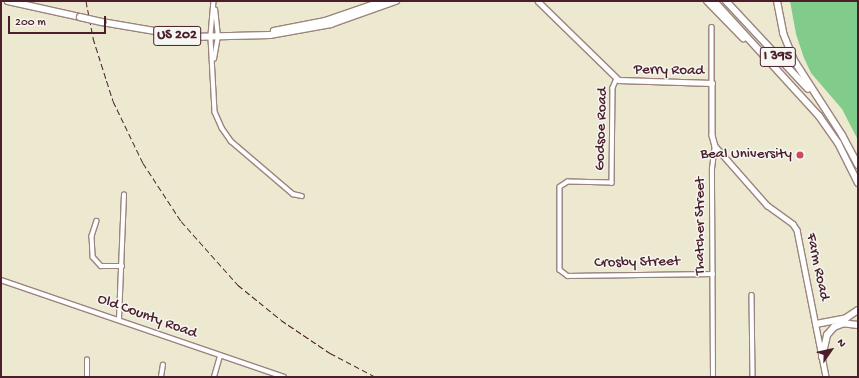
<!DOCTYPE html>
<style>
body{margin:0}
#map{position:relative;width:859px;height:378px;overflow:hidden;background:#ede8d0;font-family:"Gochi Hand",sans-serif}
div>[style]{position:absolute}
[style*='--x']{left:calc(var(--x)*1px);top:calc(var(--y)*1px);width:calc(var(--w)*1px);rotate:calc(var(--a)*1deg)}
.green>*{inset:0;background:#81cc8a}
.roads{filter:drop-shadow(1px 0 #9c847e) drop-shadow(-1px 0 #9c847e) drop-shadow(0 1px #9c847e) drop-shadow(0 -1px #9c847e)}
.minor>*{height:3.5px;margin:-1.75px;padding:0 1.75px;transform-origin:1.75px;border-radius:1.75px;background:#fff}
.tertiary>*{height:4.5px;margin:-2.25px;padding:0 2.25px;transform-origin:2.25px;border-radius:2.25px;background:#fff}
.trunk>*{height:5.5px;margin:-2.75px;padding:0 2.75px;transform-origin:2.75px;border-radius:2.75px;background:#fff}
.motorway>*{height:6px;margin:-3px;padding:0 3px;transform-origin:3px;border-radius:3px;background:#fff}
.rail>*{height:1px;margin-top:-0.5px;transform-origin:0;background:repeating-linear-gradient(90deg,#4a1f2b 0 6px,transparent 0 9px)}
.bridges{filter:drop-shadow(1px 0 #9c847e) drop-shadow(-1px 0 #9c847e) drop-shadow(0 1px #9c847e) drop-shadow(0 -1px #9c847e)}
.trunk-bridge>*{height:5.5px;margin:-2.75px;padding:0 2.75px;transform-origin:2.75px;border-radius:2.75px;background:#fff}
.dots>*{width:11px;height:11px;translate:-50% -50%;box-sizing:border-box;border:2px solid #f6f6f2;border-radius:50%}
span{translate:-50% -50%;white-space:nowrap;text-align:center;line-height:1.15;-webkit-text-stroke:3px #f6f6f2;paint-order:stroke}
.shield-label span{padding:1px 3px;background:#f6f6f2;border:1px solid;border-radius:3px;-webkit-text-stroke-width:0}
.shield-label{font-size:14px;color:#4a1f2b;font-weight:700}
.street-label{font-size:15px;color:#4a1f2b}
.poi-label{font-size:15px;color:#4a1f2b}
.right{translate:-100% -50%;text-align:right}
.frame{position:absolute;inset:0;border:2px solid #4a1f2b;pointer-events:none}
.north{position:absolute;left:811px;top:330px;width:40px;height:40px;-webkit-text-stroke:3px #f6f6f2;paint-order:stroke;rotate:56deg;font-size:11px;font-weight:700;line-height:16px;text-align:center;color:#4a1f2b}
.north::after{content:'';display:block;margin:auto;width:14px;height:18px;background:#4a1f2b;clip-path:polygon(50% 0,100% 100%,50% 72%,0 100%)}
.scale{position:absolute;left:8px;top:16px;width:98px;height:18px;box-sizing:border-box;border:2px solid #4a1f2b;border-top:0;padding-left:5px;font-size:12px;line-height:14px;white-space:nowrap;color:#4a1f2b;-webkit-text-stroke:3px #f6f6f2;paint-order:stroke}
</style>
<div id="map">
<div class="green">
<i style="clip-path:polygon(790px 1px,858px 1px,858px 140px,842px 109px,811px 73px,804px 58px,796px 34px)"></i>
</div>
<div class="roads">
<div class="minor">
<i style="--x:214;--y:1;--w:37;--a:95"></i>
<i style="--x:211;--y:38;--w:74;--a:86.9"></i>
<i style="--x:215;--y:112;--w:17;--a:66"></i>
<i style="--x:222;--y:128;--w:16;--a:55"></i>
<i style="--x:231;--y:141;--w:82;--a:40.5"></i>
<i style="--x:293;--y:194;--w:9;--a:13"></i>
<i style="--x:712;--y:27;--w:56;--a:90"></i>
<i style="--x:214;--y:59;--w:22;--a:-80"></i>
<i style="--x:218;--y:37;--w:27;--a:-96"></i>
<i style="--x:617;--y:79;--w:10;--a:114"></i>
<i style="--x:613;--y:88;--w:95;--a:90.6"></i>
<i style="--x:612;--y:183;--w:44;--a:-178.7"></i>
<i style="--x:568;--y:182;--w:9;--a:148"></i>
<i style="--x:560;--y:187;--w:83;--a:90"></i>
<i style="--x:560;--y:270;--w:10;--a:37"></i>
<i style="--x:568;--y:276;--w:145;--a:-0.8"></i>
<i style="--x:97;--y:221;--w:16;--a:108"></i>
<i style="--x:92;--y:236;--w:21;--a:87"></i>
<i style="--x:93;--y:257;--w:12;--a:48"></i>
<i style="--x:101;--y:266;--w:21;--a:0"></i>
<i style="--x:1;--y:280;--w:299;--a:18.9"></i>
<i style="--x:752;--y:295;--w:82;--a:89.3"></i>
<i style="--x:119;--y:319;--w:124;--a:-87.7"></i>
<i style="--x:87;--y:377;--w:17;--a:-90"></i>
<i style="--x:161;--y:377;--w:12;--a:-81"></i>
<i style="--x:214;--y:377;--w:22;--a:-74"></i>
<i style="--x:713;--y:377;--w:208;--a:-90.3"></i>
<i style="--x:712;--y:169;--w:23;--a:-83"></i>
</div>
<div class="tertiary">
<i style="--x:538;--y:1;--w:113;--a:44.3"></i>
<i style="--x:619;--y:80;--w:93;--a:1.8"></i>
<i style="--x:712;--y:83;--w:52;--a:90"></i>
<i style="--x:712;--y:135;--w:11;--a:75"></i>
<i style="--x:715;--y:146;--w:79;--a:48.6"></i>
<i style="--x:767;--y:205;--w:32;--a:36"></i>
<i style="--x:793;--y:224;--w:7;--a:56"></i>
<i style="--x:797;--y:230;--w:150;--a:78.8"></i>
</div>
<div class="trunk">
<i style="--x:8;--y:1;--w:74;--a:12.5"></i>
<i style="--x:102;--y:22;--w:90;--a:9.6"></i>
<i style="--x:191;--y:37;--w:79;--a:-1.5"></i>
<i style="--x:270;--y:35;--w:62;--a:-10.2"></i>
<i style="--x:331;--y:24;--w:69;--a:-19.5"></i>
<i style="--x:274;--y:31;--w:52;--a:-11.1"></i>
<i style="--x:325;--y:21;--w:61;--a:-19"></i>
</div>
<div class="motorway">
<i style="--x:707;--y:1;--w:52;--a:45.8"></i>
<i style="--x:714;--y:1;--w:156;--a:47.6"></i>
<i style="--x:819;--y:116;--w:33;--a:55"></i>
<i style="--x:838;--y:143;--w:45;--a:63.4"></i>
<i style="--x:726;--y:1;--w:120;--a:47"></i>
<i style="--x:777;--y:1;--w:33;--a:79"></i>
<i style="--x:783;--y:33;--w:31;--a:68"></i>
<i style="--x:795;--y:62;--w:87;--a:57.2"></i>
<i style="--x:842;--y:135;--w:34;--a:62"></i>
<i style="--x:841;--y:323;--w:17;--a:7"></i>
<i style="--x:816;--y:324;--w:31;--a:-11"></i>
<i style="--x:846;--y:318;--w:14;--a:-34"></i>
<i style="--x:822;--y:357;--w:23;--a:-77"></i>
<i style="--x:827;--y:335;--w:11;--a:-49"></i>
<i style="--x:834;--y:327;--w:11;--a:-22"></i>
</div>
</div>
<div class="rail">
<i style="--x:86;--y:1;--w:38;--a:79"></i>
<i style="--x:93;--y:38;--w:66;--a:72.4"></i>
<i style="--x:113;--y:101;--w:69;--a:64.2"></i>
<i style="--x:143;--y:163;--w:69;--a:56.8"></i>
<i style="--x:181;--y:221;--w:86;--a:48.3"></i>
<i style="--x:238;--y:285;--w:55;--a:39.1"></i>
<i style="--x:281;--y:320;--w:59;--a:34"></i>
<i style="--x:330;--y:353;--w:52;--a:27.6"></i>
</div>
<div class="bridges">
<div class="trunk-bridge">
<i style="--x:80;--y:17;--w:23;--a:13"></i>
</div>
</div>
<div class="dots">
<i style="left:800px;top:155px;background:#d1495b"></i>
</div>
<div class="shield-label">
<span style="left:177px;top:36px">US 202</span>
<span style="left:778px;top:57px">I 395</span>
</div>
<div class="street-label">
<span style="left:669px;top:71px;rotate:1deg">Perry Road</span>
<span style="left:602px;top:129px;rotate:-88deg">Godsoe Road</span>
<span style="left:701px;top:226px;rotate:-90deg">Thatcher Street</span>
<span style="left:637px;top:263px;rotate:-1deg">Crosby Street</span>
<span style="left:817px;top:267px;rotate:78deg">Farm Road</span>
<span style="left:147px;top:317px;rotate:20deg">Old County Road</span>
</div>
<div class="poi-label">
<span class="right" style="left:792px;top:155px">Beal University</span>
</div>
<div class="frame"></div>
<div class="north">N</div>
<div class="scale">200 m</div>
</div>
